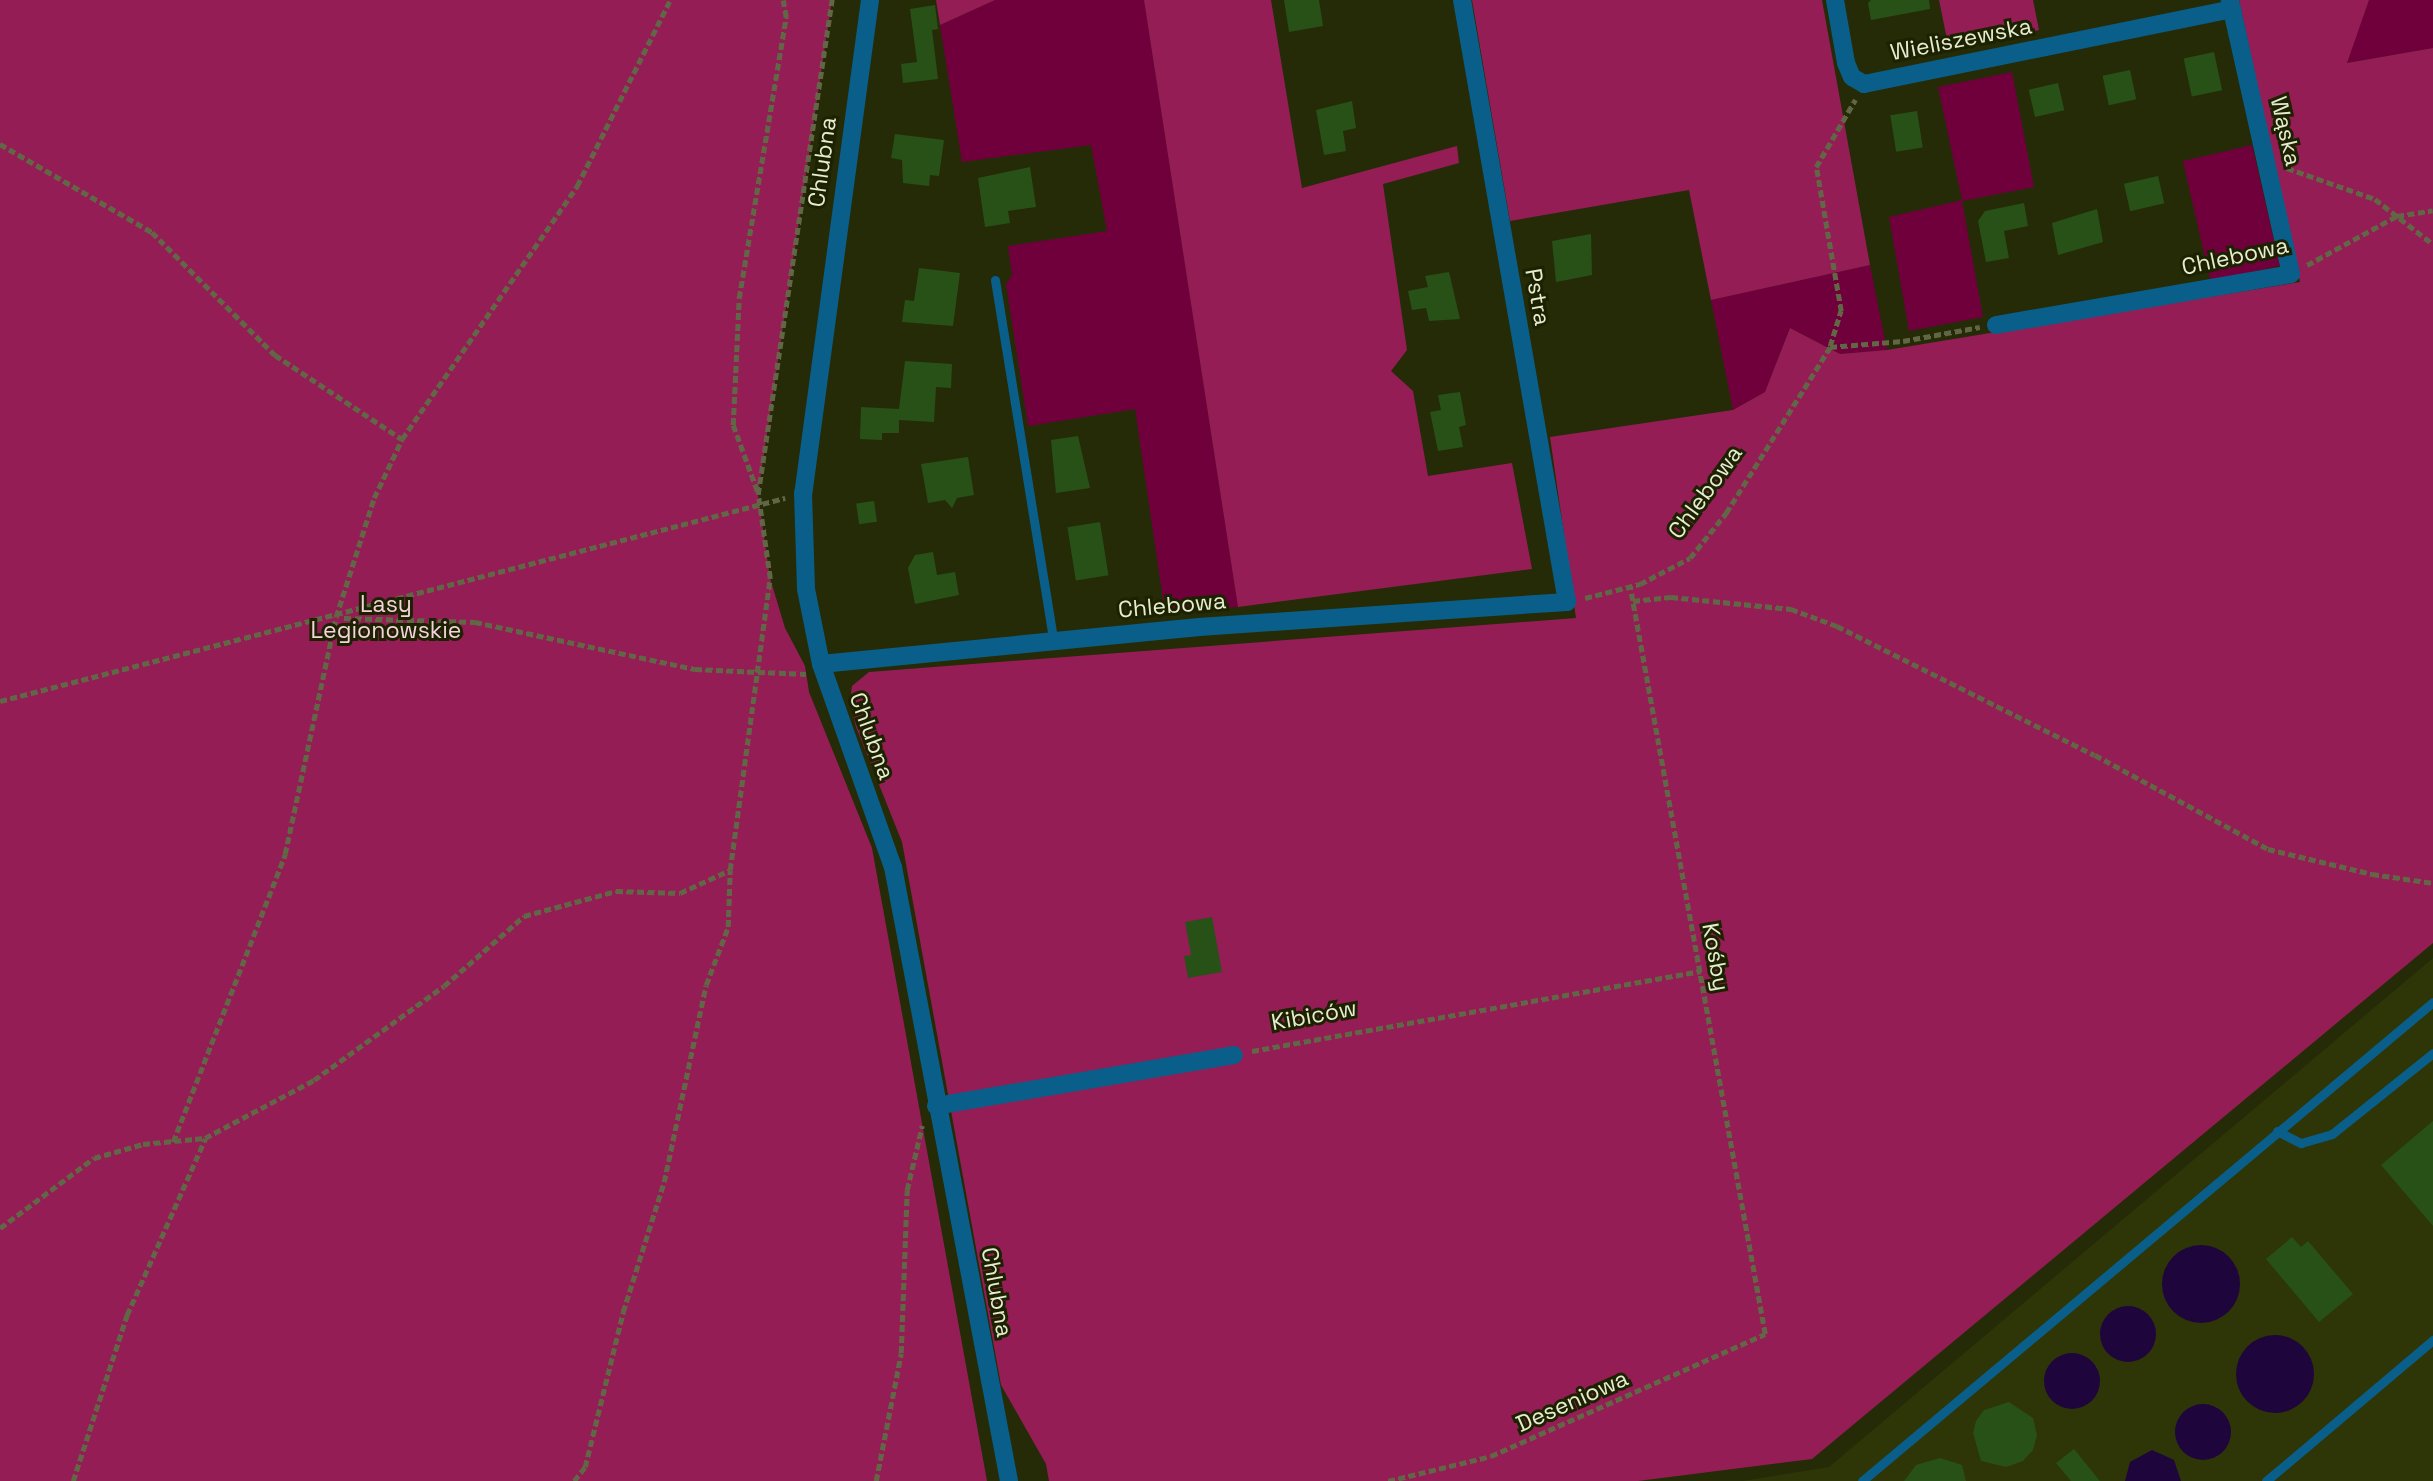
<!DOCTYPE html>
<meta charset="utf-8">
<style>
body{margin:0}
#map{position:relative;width:2433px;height:1481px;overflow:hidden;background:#252b06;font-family:"Space Grotesk",sans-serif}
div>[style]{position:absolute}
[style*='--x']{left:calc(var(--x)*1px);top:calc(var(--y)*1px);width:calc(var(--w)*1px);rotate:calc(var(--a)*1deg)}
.built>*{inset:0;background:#2e3507}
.green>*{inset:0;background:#70003b;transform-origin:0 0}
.forest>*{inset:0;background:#951d55}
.water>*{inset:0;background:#1e053c}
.round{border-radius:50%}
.building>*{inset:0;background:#285118;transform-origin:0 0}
.path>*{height:4.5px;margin-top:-2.25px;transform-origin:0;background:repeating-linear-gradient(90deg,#616745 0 7px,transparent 0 10.5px)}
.service>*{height:9px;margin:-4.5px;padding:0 4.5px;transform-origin:4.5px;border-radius:4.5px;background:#095f8a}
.minor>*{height:18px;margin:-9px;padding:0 9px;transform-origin:9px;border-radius:9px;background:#095f8a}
span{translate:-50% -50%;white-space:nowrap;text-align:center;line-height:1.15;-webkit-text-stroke:6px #1c2200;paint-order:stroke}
.street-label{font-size:23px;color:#e6ecd2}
.park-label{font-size:23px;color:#f4d3dd}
</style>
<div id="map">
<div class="built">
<i style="clip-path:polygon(2433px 958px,2433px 1481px,1743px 1481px,1829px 1467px)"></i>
</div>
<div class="green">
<i style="clip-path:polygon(995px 0,1144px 0,1238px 607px,1165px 613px,1135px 409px,1028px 426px,1006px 284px,1012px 275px,1008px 246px,1107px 231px,1091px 145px,962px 162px,940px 25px)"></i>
<i style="clip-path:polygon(2369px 0,2433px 0,2433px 48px,2346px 63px)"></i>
<i style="clip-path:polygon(2012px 72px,2034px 187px,1962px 201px,1983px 317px,1909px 331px,1889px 217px,1962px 200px,1938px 87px)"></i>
<i style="left:2252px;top:145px;width:124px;height:71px;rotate:77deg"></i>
<i style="clip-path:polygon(1870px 265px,1887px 350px,1840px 354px,1790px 328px,1765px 392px,1733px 410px,1711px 300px)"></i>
</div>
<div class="forest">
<i style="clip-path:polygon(0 0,832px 0,758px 494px,770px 578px,785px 628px,805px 666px,809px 692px,872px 848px,987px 1481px,0 1481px)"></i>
<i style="clip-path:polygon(936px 0,995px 0,940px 25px)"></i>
<i style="clip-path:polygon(1144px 0,1271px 0,1302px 188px,1457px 146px,1459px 163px,1383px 184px,1407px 350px,1391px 371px,1413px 391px,1428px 476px,1512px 463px,1532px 569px,1238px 607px)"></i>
<i style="clip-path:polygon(1472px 0,1822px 0,1870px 265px,1711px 300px,1689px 190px,1510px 221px)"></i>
<i style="clip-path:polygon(1939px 0,2033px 0,2039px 30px,1949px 49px)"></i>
<i style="clip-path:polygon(2239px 0,2369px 0,2347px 63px,2433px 48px,2433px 943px,1812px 1459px,1638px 1481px,1049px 1481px,1046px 1464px,1001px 1385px,902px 842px,856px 727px,850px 701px,852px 686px,869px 672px,1576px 618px,1550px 437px,1733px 410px,1765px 392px,1790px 328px,1840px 354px,1887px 350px,2300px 282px)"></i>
</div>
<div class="water">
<i class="round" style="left:2162px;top:1245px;width:78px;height:78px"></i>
<i class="round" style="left:2100px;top:1306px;width:56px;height:56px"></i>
<i class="round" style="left:2236px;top:1335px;width:78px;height:78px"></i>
<i class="round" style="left:2044px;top:1353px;width:56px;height:56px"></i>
<i class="round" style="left:2175px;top:1404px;width:56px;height:56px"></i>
<i style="clip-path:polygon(2152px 1450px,2174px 1460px,2181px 1481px,2125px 1481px,2130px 1462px)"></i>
</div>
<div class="building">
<i style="clip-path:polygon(1284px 0,1319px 0,1323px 26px,1289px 32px)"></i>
<i style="clip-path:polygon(1871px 0,1929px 0,1930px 9px,1871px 20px,1868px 3px)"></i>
<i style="clip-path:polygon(935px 5px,938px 29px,932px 30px,938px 79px,903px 83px,901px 64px,917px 62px,910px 9px)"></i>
<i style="left:2214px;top:52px;width:39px;height:31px;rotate:78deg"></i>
<i style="left:2130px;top:70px;width:30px;height:28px;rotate:78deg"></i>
<i style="left:2058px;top:83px;width:28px;height:30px;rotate:77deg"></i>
<i style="clip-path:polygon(1352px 101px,1356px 128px,1343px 131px,1346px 151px,1324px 155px,1316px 110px)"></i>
<i style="left:1917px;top:111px;width:37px;height:27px;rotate:81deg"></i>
<i style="clip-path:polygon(895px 134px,944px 140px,939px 176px,930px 175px,929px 186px,903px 183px,902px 160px,891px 158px)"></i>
<i style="clip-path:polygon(1030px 167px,1036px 207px,1008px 211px,1010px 223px,985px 227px,978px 178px)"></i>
<i style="left:2158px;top:176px;width:28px;height:35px;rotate:77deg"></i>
<i style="clip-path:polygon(2024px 203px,2028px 226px,2004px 231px,2009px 258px,1986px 262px,1978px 221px,1985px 211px)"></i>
<i style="clip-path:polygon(2097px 209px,2103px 242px,2058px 255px,2052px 223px)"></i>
<i style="clip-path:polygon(1591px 234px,1592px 275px,1556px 282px,1552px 241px)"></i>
<i style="clip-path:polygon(919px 268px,960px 273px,953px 326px,902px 322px,905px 300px,914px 301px)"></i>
<i style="clip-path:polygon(1449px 272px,1460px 319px,1429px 321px,1426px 308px,1412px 310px,1408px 291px,1428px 287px,1425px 276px)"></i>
<i style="clip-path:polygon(905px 361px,952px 364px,951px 388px,936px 387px,934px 422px,899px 420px,899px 433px,882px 433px,882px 440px,860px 439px,861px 407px,899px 409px)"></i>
<i style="clip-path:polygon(1460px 392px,1466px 425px,1459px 427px,1463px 447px,1438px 451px,1430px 412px,1441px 410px,1438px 395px)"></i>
<i style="clip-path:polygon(1078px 436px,1090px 488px,1056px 493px,1051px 440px)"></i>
<i style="clip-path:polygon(968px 457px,974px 495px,957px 498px,952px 508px,945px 500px,928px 503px,921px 464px)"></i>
<i style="left:874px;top:501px;width:21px;height:18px;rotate:82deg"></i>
<i style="left:1100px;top:522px;width:54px;height:33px;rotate:81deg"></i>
<i style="clip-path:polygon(933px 552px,937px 575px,955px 572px,959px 595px,915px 604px,908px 568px,915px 555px)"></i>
<i style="clip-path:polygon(1212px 917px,1222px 972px,1188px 978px,1184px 956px,1191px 955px,1185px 922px)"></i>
<i style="clip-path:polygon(2433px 1121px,2433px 1226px,2381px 1165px)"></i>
<i style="clip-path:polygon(2292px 1237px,2301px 1247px,2308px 1241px,2353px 1294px,2319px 1322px,2266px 1259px)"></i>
<i style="clip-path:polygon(2009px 1402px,2033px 1418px,2037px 1435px,2033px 1450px,2023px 1461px,2006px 1467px,1981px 1461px,1973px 1433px,1976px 1421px,1984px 1410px)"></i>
<i style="clip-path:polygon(2074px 1449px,2100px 1481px,2071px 1481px,2056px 1463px)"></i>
<i style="clip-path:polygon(1940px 1458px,1962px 1465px,1966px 1481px,1904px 1481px,1916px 1465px)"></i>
</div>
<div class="path">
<i style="--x:0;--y:144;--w:176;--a:30.1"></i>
<i style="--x:152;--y:232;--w:174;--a:45"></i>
<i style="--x:275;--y:355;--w:152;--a:33.5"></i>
<i style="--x:2287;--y:168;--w:93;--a:19.4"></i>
<i style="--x:2375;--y:199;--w:73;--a:37.8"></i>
<i style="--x:2307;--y:265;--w:102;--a:-28.6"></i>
<i style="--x:2397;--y:216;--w:36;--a:-9"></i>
<i style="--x:1830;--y:346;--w:37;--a:-73"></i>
<i style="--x:1841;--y:311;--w:146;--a:-99.8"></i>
<i style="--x:1816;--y:167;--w:78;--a:-59.8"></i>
<i style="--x:757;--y:491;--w:70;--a:-110"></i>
<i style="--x:733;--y:425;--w:127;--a:-87.3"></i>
<i style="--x:739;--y:298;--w:285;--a:-80.5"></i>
<i style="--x:786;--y:17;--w:17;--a:-100"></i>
<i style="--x:1585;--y:598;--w:57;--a:-14.3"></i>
<i style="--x:1640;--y:584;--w:56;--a:-27.5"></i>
<i style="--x:1690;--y:558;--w:58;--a:-51.3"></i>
<i style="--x:1726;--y:513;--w:196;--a:-57.9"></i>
<i style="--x:1830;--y:347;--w:73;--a:-4.7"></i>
<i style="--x:1903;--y:341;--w:78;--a:-10.3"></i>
<i style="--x:1633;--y:601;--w:38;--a:-6"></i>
<i style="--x:1671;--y:597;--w:121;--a:5.7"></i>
<i style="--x:1791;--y:609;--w:49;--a:20.3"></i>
<i style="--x:1837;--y:626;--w:288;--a:26.6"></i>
<i style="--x:2095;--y:755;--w:197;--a:28.5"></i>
<i style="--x:2268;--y:849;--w:107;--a:13.5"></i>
<i style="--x:2372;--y:874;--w:62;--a:8.4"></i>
<i style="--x:344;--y:618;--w:131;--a:1.7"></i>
<i style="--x:475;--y:622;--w:225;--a:12.1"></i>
<i style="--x:695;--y:669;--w:111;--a:2.6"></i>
<i style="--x:0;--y:701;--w:811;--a:-14.5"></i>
<i style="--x:1252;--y:1051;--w:456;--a:-10.1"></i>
<i style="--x:173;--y:1142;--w:309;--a:-68.7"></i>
<i style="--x:285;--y:854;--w:242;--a:-77.9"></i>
<i style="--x:336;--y:617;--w:125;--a:-72.3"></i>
<i style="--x:374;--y:498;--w:65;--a:-64.6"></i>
<i style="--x:402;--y:439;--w:308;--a:-55.3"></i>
<i style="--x:577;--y:186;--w:208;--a:-63.4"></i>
<i style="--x:0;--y:1228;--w:117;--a:-36.7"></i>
<i style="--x:94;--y:1158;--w:51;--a:-15.9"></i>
<i style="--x:143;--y:1144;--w:62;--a:-5.5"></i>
<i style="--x:205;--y:1138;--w:123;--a:-28"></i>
<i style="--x:314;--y:1080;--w:160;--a:-35.9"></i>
<i style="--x:444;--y:986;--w:106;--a:-41.2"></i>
<i style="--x:524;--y:916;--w:95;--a:-15.2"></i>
<i style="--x:616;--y:891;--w:64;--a:1.8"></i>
<i style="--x:680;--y:893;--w:55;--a:-24.7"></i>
<i style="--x:730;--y:870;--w:295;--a:-82.2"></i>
<i style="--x:770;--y:578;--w:85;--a:-98.1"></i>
<i style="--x:758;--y:494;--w:500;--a:-81.5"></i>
<i style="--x:73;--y:1481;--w:175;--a:-72"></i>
<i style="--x:127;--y:1315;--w:193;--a:-66.1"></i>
<i style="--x:574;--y:1481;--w:18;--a:-52"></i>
<i style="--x:585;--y:1467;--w:160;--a:-76.2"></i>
<i style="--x:623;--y:1312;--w:136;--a:-72.5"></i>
<i style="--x:664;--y:1182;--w:201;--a:-78"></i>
<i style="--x:706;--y:985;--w:62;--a:-69.2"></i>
<i style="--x:728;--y:927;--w:57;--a:-88"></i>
<i style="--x:876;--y:1481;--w:130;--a:-78.9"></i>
<i style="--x:901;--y:1353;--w:163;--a:-87.9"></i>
<i style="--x:907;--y:1190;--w:66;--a:-76.8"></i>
<i style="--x:1388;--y:1481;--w:106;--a:-13.6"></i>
<i style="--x:1491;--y:1456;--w:300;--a:-24"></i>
<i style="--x:1765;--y:1334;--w:759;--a:-100.24"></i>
</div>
<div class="service">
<i style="--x:995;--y:280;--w:365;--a:80.8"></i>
<i style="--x:2277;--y:1131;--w:27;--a:27"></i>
<i style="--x:2301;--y:1143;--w:32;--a:-16"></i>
<i style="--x:2332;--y:1134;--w:129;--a:-38.7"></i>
<i style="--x:1862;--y:1481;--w:745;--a:-39.99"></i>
<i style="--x:2266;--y:1481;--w:219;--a:-40.2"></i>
</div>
<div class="minor">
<i style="--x:870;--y:0;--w:498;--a:97.7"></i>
<i style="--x:803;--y:493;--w:96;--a:88.2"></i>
<i style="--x:806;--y:589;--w:76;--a:78.7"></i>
<i style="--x:821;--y:664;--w:215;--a:70.5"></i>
<i style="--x:893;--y:867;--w:625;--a:79.3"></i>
<i style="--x:1835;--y:0;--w:64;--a:80.1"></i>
<i style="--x:1846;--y:63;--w:15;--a:67"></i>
<i style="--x:1852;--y:77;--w:14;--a:30"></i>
<i style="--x:1864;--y:84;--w:376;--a:-11.5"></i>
<i style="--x:1996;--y:325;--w:299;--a:-9.8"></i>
<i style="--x:2291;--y:274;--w:281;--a:-102.6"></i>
<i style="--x:821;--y:664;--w:380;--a:-5.6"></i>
<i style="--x:1199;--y:627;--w:369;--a:-3.9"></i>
<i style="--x:1567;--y:602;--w:611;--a:-99.89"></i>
<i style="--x:936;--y:1106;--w:302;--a:-9.7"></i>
</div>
<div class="street-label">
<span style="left:1961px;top:39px;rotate:-11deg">Wieliszewska</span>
<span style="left:2286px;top:131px;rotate:77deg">Wąska</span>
<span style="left:822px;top:162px;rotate:-82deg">Chlubna</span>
<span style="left:2235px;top:256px;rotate:-12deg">Chlebowa</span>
<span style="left:1538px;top:297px;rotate:80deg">Pstra</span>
<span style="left:1705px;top:492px;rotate:-54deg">Chlebowa</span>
<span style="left:1172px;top:605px;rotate:-5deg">Chlebowa</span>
<span style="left:872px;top:736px;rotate:70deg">Chlubna</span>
<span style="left:1716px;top:957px;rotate:80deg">Kośby</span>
<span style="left:1314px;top:1015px;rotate:-10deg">Kibiców</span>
<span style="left:997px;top:1292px;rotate:80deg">Chlubna</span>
<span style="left:1572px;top:1401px;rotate:-24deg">Deseniowa</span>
</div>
<div class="park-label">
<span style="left:386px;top:617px">Lasy<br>Legionowskie</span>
</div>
</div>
